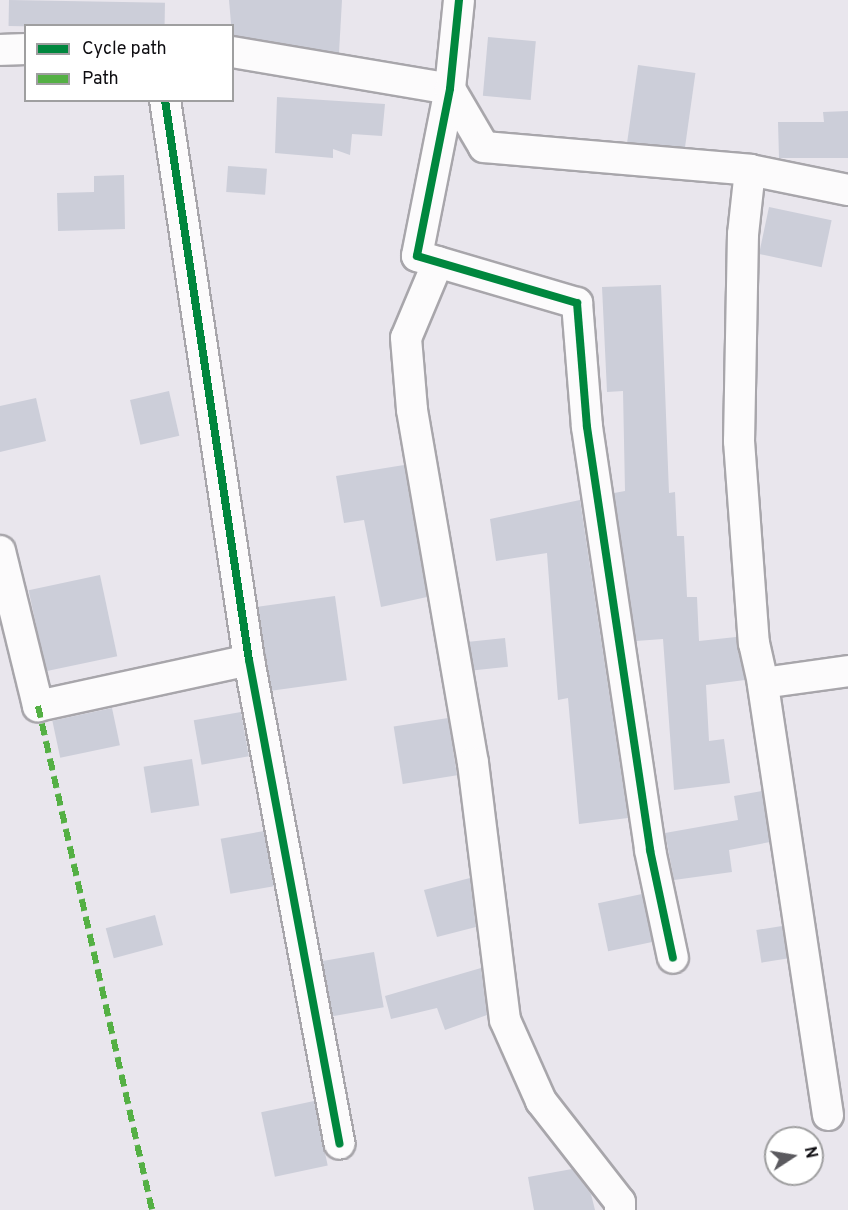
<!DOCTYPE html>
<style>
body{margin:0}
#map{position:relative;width:848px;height:1210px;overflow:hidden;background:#e9e6ed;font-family:Overpass,sans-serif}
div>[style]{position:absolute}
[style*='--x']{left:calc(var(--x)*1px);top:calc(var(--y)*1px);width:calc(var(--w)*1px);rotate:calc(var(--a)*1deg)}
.building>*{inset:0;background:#ccced9;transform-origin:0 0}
.roads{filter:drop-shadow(2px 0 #a8a6ab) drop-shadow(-2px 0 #a8a6ab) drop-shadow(0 2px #a8a6ab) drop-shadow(0 -2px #a8a6ab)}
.street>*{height:30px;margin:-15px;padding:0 15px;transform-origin:15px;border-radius:15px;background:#fcfbfc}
.quiet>*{height:6px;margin-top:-3px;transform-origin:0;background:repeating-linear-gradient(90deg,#54b044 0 12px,transparent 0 18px)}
.cycleway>*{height:8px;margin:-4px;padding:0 4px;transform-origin:4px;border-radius:4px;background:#00873e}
span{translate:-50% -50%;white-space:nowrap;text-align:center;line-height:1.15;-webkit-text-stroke:4.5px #fff;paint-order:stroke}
.legend{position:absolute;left:24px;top:24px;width:210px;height:78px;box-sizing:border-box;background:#fff;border:2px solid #9f9fa0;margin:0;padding:8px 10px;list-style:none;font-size:18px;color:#0f0e12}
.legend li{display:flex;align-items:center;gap:12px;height:30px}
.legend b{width:30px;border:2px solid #9f9fa0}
.north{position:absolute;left:764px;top:1126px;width:60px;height:60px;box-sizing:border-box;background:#fff;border:2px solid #9f9fa0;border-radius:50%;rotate:78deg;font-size:16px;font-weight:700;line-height:24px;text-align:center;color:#0f0e12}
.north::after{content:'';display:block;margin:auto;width:21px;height:27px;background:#5b5a5f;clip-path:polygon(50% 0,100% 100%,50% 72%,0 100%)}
</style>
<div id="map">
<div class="building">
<i style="left:9px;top:0;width:156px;height:26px;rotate:1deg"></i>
<i style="clip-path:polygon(229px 0,342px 0,339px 53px,232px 35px)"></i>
<i style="left:488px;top:37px;width:48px;height:59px;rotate:5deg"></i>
<i style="left:638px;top:65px;width:58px;height:78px;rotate:8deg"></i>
<i style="clip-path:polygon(277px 97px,385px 104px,382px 136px,352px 134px,350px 155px,333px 149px,333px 158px,275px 153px)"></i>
<i style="clip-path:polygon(848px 111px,848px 158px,779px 158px,778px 122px,824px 122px,823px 112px)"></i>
<i style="left:228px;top:166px;width:39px;height:26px;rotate:4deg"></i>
<i style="clip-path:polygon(124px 175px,125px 229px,58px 231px,57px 193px,94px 192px,94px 176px)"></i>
<i style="left:769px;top:207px;width:64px;height:48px;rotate:12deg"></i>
<i style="clip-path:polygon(661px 285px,669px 493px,675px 492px,677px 536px,684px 536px,687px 597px,697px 597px,699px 641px,736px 637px,745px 680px,706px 685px,709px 741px,724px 739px,730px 783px,674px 790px,663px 639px,636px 641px,614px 493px,625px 491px,623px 391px,607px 392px,602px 287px)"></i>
<i style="left:169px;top:391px;width:46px;height:40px;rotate:77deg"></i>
<i style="clip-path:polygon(36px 398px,46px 441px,0 452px,0 406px)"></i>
<i style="clip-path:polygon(404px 465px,427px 597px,381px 607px,364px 520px,344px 523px,336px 476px)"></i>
<i style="clip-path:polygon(580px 500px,628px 818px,579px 824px,568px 698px,558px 700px,547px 553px,496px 561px,490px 519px)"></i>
<i style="left:100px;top:575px;width:83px;height:73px;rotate:78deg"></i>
<i style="left:335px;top:596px;width:85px;height:78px;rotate:82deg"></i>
<i style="left:505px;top:638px;width:29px;height:36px;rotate:84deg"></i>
<i style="left:112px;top:708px;width:38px;height:61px;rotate:78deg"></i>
<i style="left:241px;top:712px;width:45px;height:48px;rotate:80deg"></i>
<i style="left:448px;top:718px;width:58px;height:55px;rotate:81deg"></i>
<i style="left:192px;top:759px;width:47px;height:49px;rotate:81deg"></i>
<i style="clip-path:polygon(762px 791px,770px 842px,729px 850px,732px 872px,674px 880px,665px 833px,738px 820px,734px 796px)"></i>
<i style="left:264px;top:831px;width:56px;height:44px;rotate:80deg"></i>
<i style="clip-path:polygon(470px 878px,476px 927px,437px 937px,424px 890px)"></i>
<i style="left:642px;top:894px;width:49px;height:45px;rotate:78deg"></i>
<i style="left:155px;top:915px;width:31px;height:51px;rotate:75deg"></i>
<i style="left:782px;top:926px;width:33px;height:26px;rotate:81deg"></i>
<i style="left:374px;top:952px;width:56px;height:52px;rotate:80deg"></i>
<i style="clip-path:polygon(481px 968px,487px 1015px,445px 1030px,437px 1008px,391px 1019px,385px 996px)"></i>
<i style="left:314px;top:1101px;width:66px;height:54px;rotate:78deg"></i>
<i style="clip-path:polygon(572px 1169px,591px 1194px,595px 1210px,534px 1210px,528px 1177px)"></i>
</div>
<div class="roads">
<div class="street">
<i style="--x:459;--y:0;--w:89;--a:95.8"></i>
<i style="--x:450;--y:89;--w:170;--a:101.2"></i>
<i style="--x:417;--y:256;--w:167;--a:16.4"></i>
<i style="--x:577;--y:303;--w:124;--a:85.4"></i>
<i style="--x:587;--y:427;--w:428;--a:81.5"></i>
<i style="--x:650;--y:850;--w:110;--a:78"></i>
<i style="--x:0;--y:50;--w:26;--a:-2"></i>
<i style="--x:232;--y:52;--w:221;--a:9.6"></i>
<i style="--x:450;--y:89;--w:67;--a:59.6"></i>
<i style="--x:484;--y:147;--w:267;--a:4.9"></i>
<i style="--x:750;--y:170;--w:100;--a:11.5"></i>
<i style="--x:165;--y:100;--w:566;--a:81.47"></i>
<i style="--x:249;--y:660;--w:492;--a:79.4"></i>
<i style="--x:750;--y:170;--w:64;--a:96.2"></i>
<i style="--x:743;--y:234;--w:207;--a:91.1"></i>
<i style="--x:739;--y:441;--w:203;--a:85.8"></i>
<i style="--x:754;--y:643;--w:41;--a:77.3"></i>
<i style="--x:438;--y:262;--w:82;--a:112.8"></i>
<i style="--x:406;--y:338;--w:72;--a:85.2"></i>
<i style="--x:412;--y:410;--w:358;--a:80.2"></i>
<i style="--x:473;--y:763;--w:259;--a:82.9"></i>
<i style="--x:505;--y:1020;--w:89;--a:66"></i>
<i style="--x:541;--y:1101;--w:128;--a:52"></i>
<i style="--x:620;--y:1202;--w:8;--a:90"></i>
<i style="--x:0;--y:551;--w:160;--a:76.2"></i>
<i style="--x:38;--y:706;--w:216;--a:-12.3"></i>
<i style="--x:828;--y:1115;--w:437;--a:-98.6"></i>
<i style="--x:763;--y:683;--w:86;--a:-8"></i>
</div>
</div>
<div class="quiet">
<i style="--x:38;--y:706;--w:517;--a:77.25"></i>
</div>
<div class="cycleway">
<i style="--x:459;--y:0;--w:89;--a:95.8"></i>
<i style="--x:450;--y:89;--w:170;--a:101.2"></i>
<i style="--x:417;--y:256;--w:167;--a:16.4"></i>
<i style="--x:577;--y:303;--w:124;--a:85.4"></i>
<i style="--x:587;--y:427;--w:428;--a:81.5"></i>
<i style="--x:650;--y:850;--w:110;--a:78"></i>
<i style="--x:165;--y:100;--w:566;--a:81.47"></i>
<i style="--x:249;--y:660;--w:492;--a:79.4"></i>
</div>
<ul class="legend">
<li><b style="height:8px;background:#00873e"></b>Cycle path</li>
<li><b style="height:8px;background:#54b044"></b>Path</li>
</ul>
<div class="north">N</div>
</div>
